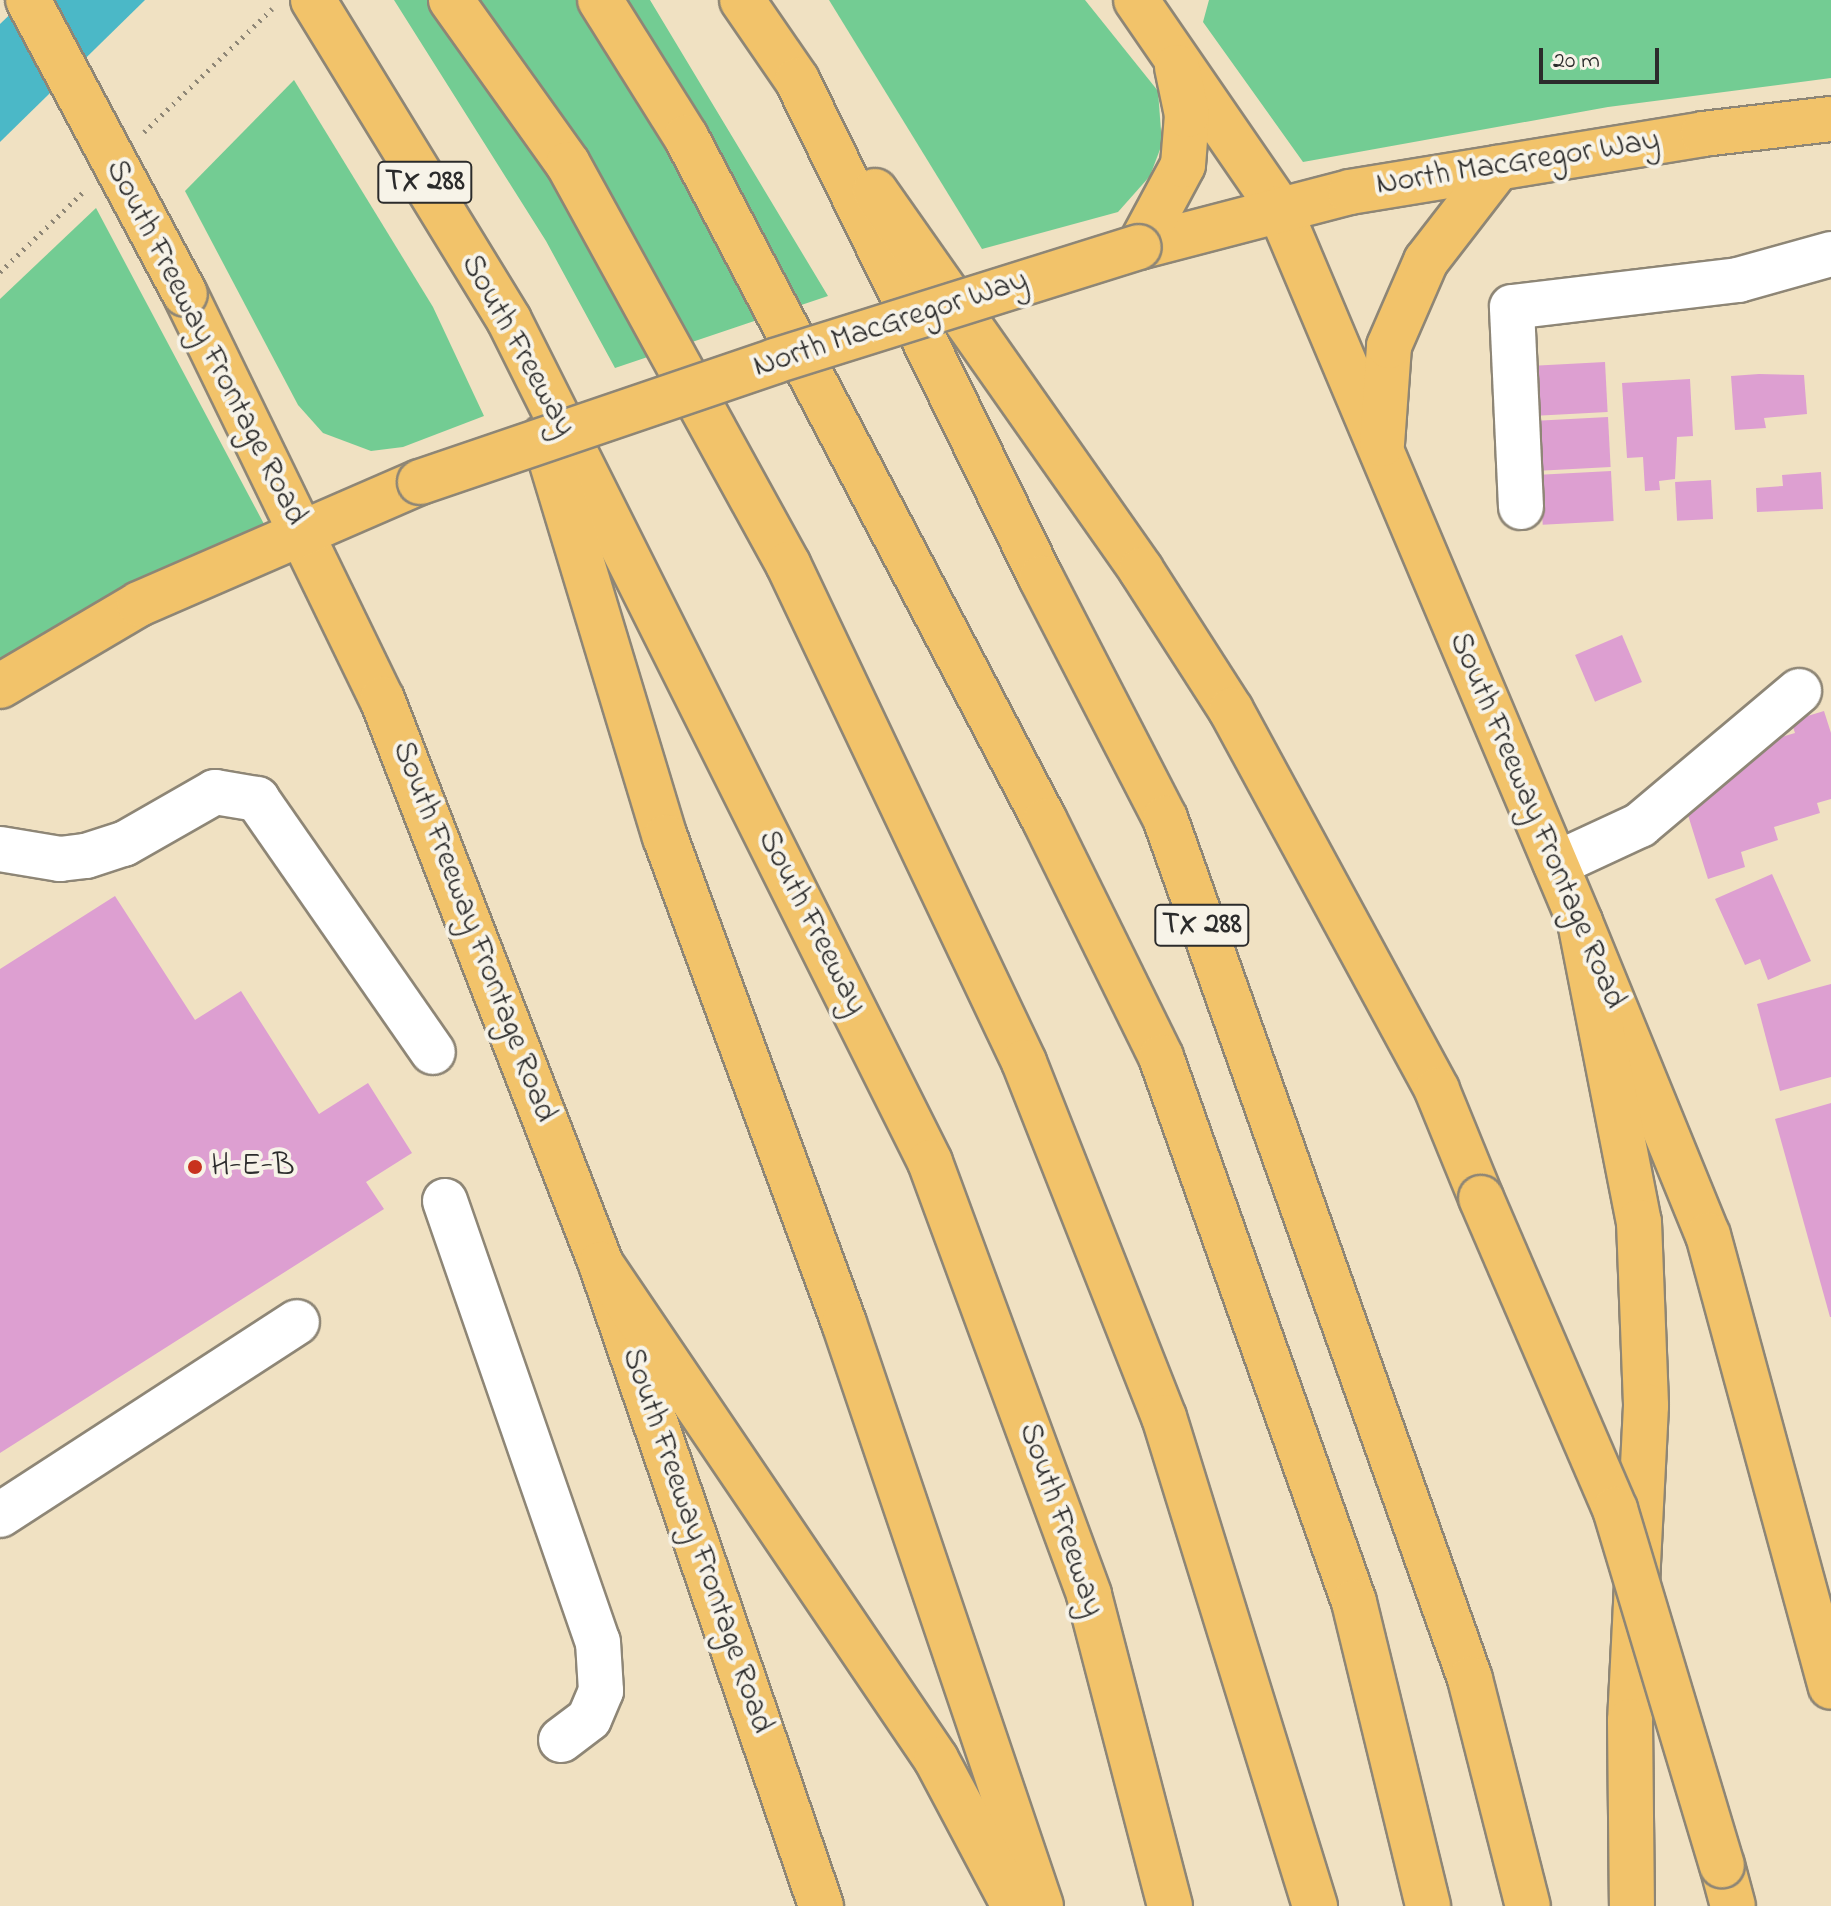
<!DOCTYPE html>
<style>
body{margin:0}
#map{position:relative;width:1831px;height:1906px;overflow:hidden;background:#f0e1c2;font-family:"Indie Flower",sans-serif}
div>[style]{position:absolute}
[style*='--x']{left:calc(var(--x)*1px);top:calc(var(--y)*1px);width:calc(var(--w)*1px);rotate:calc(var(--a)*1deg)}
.green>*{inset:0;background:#73cc93}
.water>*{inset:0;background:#4bb8c7}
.building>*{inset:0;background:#dd9fd1;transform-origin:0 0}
.path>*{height:5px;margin-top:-2.5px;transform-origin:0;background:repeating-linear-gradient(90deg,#8e8676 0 2px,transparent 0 8px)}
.roads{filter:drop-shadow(2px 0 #8e8676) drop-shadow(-2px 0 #8e8676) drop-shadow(0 2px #8e8676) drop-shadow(0 -2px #8e8676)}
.minor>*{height:44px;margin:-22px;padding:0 22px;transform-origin:22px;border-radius:22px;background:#fff}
.major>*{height:44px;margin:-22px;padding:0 22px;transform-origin:22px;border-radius:22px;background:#f2c36a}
.highway>*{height:44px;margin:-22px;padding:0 22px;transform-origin:22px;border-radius:22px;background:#f2c36a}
.bridges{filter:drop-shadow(2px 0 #8e8676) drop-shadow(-2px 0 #8e8676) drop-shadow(0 2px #8e8676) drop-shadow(0 -2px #8e8676)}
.major-bridge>*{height:44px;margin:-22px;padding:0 22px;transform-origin:22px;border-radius:22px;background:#f2c36a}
.highway-bridge>*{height:44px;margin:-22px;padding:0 22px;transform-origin:22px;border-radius:22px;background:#f2c36a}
.dots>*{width:22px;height:22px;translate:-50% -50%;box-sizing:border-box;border:4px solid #f7f3e8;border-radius:50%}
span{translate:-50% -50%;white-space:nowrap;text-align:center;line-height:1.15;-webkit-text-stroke:8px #f7f3e8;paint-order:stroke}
.shield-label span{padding:2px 6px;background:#f7f3e8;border:2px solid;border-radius:6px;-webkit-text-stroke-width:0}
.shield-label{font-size:30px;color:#2b2b2b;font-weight:700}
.street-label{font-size:32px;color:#2b2b2b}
.poi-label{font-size:32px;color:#2b2b2b}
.left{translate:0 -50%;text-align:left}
.scale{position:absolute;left:1539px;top:48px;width:120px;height:36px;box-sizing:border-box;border:4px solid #2b2b2b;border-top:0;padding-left:10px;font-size:24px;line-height:28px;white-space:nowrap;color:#2b2b2b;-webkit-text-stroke:6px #f7f3e8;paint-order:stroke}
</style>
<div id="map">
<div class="green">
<i style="clip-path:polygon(394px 0,650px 0,828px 296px,615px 368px,546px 241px)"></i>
<i style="clip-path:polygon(829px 0,1085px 0,1158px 91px,1162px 144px,1150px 176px,1118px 212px,982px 249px)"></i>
<i style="clip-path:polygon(1209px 0,1831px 0,1831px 78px,1608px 107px,1303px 162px,1203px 22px)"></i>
<i style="clip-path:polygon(294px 80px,433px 307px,484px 416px,403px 447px,371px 451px,323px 433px,298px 405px,185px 191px)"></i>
<i style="clip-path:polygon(96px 208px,264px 524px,0 663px,0 299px)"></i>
</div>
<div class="water">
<i style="clip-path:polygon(25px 0,145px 0,0 142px,0 24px)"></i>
</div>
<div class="building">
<i style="left:1605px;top:362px;width:50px;height:71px;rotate:87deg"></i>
<i style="clip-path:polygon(1759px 374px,1804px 375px,1807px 414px,1764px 418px,1766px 428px,1735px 430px,1731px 376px)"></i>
<i style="clip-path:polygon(1690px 379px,1693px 436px,1677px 437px,1675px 479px,1659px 481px,1660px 490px,1645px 491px,1643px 457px,1627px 458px,1622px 383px)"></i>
<i style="left:1608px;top:417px;width:50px;height:71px;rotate:87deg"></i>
<i style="left:1611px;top:471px;width:50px;height:71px;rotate:87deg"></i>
<i style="clip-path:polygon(1821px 472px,1823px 509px,1757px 512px,1756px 488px,1783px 486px,1782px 475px)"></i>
<i style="left:1711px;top:480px;width:39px;height:36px;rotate:87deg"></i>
<i style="left:1622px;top:635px;width:51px;height:51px;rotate:67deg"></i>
<i style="clip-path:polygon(1824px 711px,1831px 733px,1831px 799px,1817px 803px,1820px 813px,1774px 827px,1778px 840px,1741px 852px,1745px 867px,1708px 879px,1682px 796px,1713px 770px,1759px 756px,1755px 745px,1795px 733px,1791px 721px)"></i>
<i style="clip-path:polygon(1772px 874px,1811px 961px,1768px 980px,1760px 959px,1745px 965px,1715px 899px)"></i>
<i style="clip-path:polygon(115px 896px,195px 1020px,241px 991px,319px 1114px,368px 1083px,412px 1153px,366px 1182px,384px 1209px,0 1453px,0 969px)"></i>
<i style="clip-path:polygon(1831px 984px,1831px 1077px,1780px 1091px,1757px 1004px)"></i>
<i style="clip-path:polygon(1831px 1103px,1831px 1317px,1830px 1317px,1775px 1119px)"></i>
</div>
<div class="path">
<i style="--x:144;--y:132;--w:178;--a:-43.9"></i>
<i style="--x:0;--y:272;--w:115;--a:-43.9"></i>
</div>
<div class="roads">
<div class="minor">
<i style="--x:1521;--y:507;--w:200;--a:-92.6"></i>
<i style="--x:1512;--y:307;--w:228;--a:-6.8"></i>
<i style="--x:1738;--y:280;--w:97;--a:-15.6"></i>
<i style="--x:0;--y:849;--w:61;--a:9.5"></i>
<i style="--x:60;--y:859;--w:26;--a:-7"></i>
<i style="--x:86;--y:856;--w:40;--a:-18"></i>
<i style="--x:124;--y:844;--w:105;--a:-29.7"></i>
<i style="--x:215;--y:792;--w:43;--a:9.5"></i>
<i style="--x:257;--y:799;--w:308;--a:55.2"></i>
<i style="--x:1556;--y:864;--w:93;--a:-24.9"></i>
<i style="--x:1640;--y:825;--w:208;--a:-40.1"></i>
<i style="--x:445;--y:1201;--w:467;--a:70.9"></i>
<i style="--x:598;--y:1642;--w:49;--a:86.5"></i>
<i style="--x:601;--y:1691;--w:30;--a:113"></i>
<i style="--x:589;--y:1719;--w:35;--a:143"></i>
<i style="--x:0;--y:1515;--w:354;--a:-33"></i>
</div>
<div class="major">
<i style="--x:1136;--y:0;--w:252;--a:55.5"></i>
<i style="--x:1279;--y:208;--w:775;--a:67.14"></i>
<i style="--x:1580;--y:922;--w:338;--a:67.8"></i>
<i style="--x:1708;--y:1235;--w:468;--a:74.8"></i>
<i style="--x:1139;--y:247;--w:218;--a:-14.6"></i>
<i style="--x:1350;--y:192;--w:358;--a:-9.3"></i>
<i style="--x:1703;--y:134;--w:129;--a:-6.7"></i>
<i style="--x:1139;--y:247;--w:93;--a:-61.8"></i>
<i style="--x:1183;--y:165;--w:50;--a:-85.4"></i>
<i style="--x:1187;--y:115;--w:49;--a:-101.8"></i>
<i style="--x:185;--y:294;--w:450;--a:64.1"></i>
<i style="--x:382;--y:699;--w:606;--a:68.81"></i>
<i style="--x:601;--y:1264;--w:679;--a:71.08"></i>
<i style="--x:1382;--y:444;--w:98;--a:-85.9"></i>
<i style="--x:1389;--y:346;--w:93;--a:-66.5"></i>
<i style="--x:1426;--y:261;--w:118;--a:-52.3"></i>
<i style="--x:0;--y:686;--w:161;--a:-30.5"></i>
<i style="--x:139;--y:604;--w:306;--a:-23.5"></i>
</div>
<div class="highway">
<i style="--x:313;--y:0;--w:375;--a:58.5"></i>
<i style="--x:509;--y:320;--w:941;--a:63.43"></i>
<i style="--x:930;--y:1162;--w:461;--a:69.8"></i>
<i style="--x:1089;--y:1595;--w:321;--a:75.4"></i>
<i style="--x:451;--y:0;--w:201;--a:54.5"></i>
<i style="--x:568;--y:164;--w:457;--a:61.2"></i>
<i style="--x:788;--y:564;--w:551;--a:64.64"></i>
<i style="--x:1024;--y:1062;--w:382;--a:68.5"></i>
<i style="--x:1164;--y:1417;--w:512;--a:72.84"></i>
<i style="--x:600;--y:0;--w:162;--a:57.9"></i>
<i style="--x:686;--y:137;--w:772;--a:62.31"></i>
<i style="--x:1045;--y:821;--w:263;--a:63.8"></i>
<i style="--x:1161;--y:1057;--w:578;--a:70.5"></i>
<i style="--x:1354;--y:1602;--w:313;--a:76.3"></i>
<i style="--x:742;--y:0;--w:97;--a:55.5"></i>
<i style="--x:797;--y:80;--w:555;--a:63.9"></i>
<i style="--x:1041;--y:578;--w:270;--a:62.7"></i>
<i style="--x:1165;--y:818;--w:913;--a:70.49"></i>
<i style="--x:1470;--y:1679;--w:234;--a:75.7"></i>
<i style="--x:875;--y:191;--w:463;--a:54.9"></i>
<i style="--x:1141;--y:570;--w:166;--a:57.3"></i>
<i style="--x:1231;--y:710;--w:432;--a:61.5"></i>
<i style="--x:1437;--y:1090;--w:117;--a:67.8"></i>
<i style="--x:544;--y:437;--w:418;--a:73.2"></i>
<i style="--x:665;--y:837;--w:518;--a:69.78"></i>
<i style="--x:844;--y:1323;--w:615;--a:71.33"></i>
<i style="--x:1580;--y:922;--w:306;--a:78.9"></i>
<i style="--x:1639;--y:1222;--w:184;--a:87.8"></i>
<i style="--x:1646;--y:1406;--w:315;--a:92.9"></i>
<i style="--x:1630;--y:1721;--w:185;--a:89.4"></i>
<i style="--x:601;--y:1264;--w:598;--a:55.91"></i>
<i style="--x:936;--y:1759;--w:166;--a:62"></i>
<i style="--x:1722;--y:1865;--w:42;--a:75"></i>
</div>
</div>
<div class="bridges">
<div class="major-bridge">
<i style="--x:28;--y:0;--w:333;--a:61.9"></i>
<i style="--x:420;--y:482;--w:375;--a:-18.8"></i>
<i style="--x:775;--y:361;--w:381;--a:-17.4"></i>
</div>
<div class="highway-bridge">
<i style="--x:1481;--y:1198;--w:339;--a:66.7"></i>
<i style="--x:1615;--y:1509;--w:372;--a:73.3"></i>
</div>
</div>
<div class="dots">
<i style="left:195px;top:1167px;background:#c8321e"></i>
</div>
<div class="shield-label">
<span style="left:425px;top:182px">TX 288</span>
<span style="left:1202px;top:925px">TX 288</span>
</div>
<div class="street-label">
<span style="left:1518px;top:164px;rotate:-9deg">North MacGregor Way</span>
<span style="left:891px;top:325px;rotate:-18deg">North MacGregor Way</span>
<span style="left:205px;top:343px;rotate:63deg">South Freeway Frontage Road</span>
<span style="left:517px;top:346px;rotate:61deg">South Freeway</span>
<span style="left:1536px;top:821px;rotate:67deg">South Freeway Frontage Road</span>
<span style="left:811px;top:923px;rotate:63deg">South Freeway</span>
<span style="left:473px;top:932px;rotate:69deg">South Freeway Frontage Road</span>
<span style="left:1060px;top:1520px;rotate:71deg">South Freeway</span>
<span style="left:696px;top:1541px;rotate:71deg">South Freeway Frontage Road</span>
</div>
<div class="poi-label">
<span class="left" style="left:211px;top:1167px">H-E-B</span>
</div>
<div class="scale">20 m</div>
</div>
